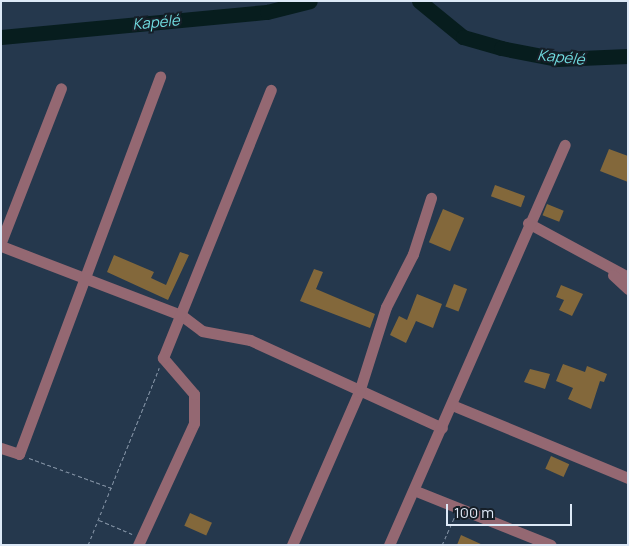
<!DOCTYPE html>
<meta charset="utf-8">
<style>
body{margin:0}
#map{position:relative;width:629px;height:546px;overflow:hidden;background:#25384d;font-family:Manrope,sans-serif}
div>[style]{position:absolute}
[style*='--x']{left:calc(var(--x)*1px);top:calc(var(--y)*1px);width:calc(var(--w)*1px);rotate:calc(var(--a)*1deg)}
.river>*{height:15px;margin:-7.5px;padding:0 7.5px;transform-origin:7.5px;border-radius:7.5px;background:#071d1e}
.building>*{inset:0;background:#83683b;transform-origin:0 0}
.path>*{height:1px;margin-top:-0.5px;transform-origin:0;background:repeating-linear-gradient(90deg,#8594a6 0 4px,transparent 0 6.5px)}
.minor>*{height:11px;margin:-5.5px;padding:0 5.5px;transform-origin:5.5px;border-radius:5.5px;background:#946872}
span{translate:-50% -50%;white-space:nowrap;text-align:center;line-height:1.15;-webkit-text-stroke:4px #161f28;paint-order:stroke}
.water-label{font-size:15px;color:#71dee2;font-style:italic}
.frame{position:absolute;inset:0;border:2px solid #dde9f7;pointer-events:none}
.scale{position:absolute;left:446px;top:504px;width:126px;height:22px;box-sizing:border-box;border:2px solid #dde9f7;border-top:0;padding-left:6px;font-size:15px;line-height:18px;white-space:nowrap;color:#dde9f7;-webkit-text-stroke:4px #161f28;paint-order:stroke}
</style>
<div id="map">
<div class="river">
<i style="--x:419;--y:1;--w:57;--a:39.3"></i>
<i style="--x:463;--y:37;--w:40;--a:16"></i>
<i style="--x:501;--y:48;--w:57;--a:11.1"></i>
<i style="--x:557;--y:59;--w:71;--a:-2.4"></i>
<i style="--x:1;--y:37;--w:267;--a:-5.4"></i>
<i style="--x:267;--y:12;--w:44;--a:-14.3"></i>
</div>
<div class="building">
<i style="clip-path:polygon(609px 149px,628px 156px,628px 182px,600px 171px)"></i>
<i style="left:495px;top:185px;width:32px;height:12px;rotate:20deg"></i>
<i style="left:547px;top:204px;width:18px;height:12px;rotate:22deg"></i>
<i style="left:443px;top:209px;width:23px;height:36px;rotate:23deg"></i>
<i style="clip-path:polygon(180px 252px,189px 255px,168px 300px,107px 272px,114px 255px,154px 272px,151px 278px,166px 285px)"></i>
<i style="clip-path:polygon(314px 269px,323px 272px,316px 289px,375px 314px,370px 328px,300px 301px)"></i>
<i style="left:454px;top:284px;width:14px;height:24px;rotate:21deg"></i>
<i style="clip-path:polygon(561px 285px,583px 294px,572px 316px,559px 310px,564px 300px,556px 297px)"></i>
<i style="clip-path:polygon(417px 294px,442px 304px,433px 328px,416px 321px,406px 343px,390px 335px,399px 316px,407px 320px)"></i>
<i style="clip-path:polygon(563px 364px,585px 372px,587px 366px,607px 374px,604px 382px,600px 381px,591px 409px,568px 399px,573px 388px,556px 381px)"></i>
<i style="clip-path:polygon(530px 369px,550px 374px,545px 389px,524px 382px)"></i>
<i style="left:551px;top:456px;width:20px;height:14px;rotate:24deg"></i>
<i style="left:190px;top:513px;width:24px;height:14px;rotate:24deg"></i>
<i style="clip-path:polygon(461px 535px,483px 545px,457px 545px)"></i>
</div>
<div class="path">
<i style="--x:29;--y:458;--w:88;--a:19.9"></i>
<i style="--x:99;--y:520;--w:36;--a:23"></i>
<i style="--x:88;--y:545;--w:191;--a:-68.1"></i>
<i style="--x:442;--y:545;--w:30;--a:-66"></i>
</div>
<div class="minor">
<i style="--x:528;--y:223;--w:114;--a:28.4"></i>
<i style="--x:1;--y:242;--w:165;--a:-68.7"></i>
<i style="--x:1;--y:246;--w:193;--a:21"></i>
<i style="--x:181;--y:315;--w:26;--a:37"></i>
<i style="--x:202;--y:331;--w:49;--a:10.6"></i>
<i style="--x:250;--y:340;--w:211;--a:24.6"></i>
<i style="--x:613;--y:275;--w:21;--a:43"></i>
<i style="--x:452;--y:405;--w:191;--a:22.5"></i>
<i style="--x:1;--y:448;--w:19;--a:18"></i>
<i style="--x:19;--y:454;--w:403;--a:-69.5"></i>
<i style="--x:416;--y:491;--w:145;--a:21.8"></i>
<i style="--x:138;--y:545;--w:134;--a:-65.3"></i>
<i style="--x:194;--y:423;--w:29;--a:-90"></i>
<i style="--x:194;--y:394;--w:48;--a:-130.7"></i>
<i style="--x:163;--y:358;--w:289;--a:-68.1"></i>
<i style="--x:292;--y:545;--w:167;--a:-66.4"></i>
<i style="--x:359;--y:392;--w:89;--a:-72.4"></i>
<i style="--x:386;--y:307;--w:59;--a:-63"></i>
<i style="--x:413;--y:254;--w:59;--a:-72.2"></i>
<i style="--x:389;--y:545;--w:437;--a:-66.3"></i>
</div>
<div class="water-label">
<span style="left:156px;top:22px;rotate:-5deg">Kapélé</span>
<span style="left:561px;top:57px;rotate:6deg">Kapélé</span>
</div>
<div class="frame"></div>
<div class="scale">100 m</div>
</div>
